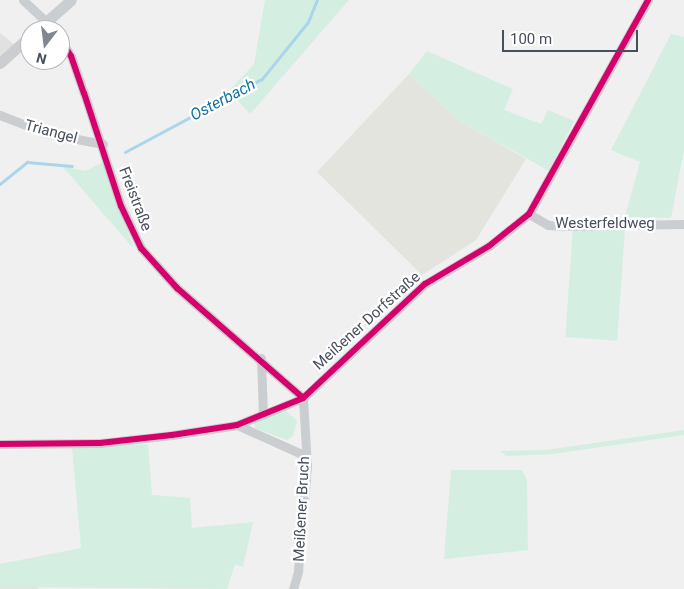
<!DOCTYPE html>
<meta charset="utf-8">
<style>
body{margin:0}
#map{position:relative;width:684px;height:589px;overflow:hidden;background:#f0f0f0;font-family:Roboto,sans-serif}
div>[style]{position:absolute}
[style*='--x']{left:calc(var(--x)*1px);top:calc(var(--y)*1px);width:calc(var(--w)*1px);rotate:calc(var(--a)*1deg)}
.commercial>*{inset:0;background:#e4e4de}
.education>*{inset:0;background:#e2e1e1}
.green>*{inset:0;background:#d5eee2;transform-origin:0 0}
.stream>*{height:2.5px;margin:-1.25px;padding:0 1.25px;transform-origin:1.25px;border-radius:1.25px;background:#abd5ea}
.minor>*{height:9px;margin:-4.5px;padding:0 4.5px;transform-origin:4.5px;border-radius:4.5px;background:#cbced1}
.tertiary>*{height:11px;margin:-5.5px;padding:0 5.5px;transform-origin:5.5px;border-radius:5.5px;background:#cbced1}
.cycleway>*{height:6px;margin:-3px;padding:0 3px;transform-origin:3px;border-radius:3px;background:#d6006c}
span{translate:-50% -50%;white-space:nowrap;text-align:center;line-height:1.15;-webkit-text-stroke:4.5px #fff;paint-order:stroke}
.street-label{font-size:15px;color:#474f5b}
.water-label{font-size:16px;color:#1272a3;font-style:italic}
.north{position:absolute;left:20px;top:20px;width:50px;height:50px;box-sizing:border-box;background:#fff;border:1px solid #b5b9bd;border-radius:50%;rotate:195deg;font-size:14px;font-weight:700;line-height:20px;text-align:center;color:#474f5b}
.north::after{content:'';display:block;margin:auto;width:18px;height:22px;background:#82878f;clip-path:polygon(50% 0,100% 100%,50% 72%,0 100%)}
.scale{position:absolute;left:502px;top:30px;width:136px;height:22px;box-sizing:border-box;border:2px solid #474f5b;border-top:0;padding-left:6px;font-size:15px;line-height:18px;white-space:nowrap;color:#474f5b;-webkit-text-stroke:4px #fff;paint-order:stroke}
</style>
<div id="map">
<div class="commercial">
<i style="clip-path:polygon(409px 74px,460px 121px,526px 159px,476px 240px,422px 275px,317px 172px)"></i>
<i style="clip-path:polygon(38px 585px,38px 589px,0 589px,0 587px)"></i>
</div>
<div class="education">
<i style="clip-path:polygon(0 33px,15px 45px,0 60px)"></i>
</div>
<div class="green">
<i style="clip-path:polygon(265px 0,349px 0,250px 114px,229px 91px,254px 64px)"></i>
<i style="clip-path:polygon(671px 34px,684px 37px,684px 149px,671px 218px,625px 217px,640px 162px,611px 150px)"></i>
<i style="clip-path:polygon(427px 51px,513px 89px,504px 110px,541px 124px,548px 110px,574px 121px,549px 171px,460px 121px,409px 74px)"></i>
<i style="clip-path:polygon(104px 162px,134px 249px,62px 166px,85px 171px)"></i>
<i style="left:625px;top:229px;width:112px;height:52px;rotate:94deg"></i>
<i style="clip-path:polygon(286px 411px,297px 421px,293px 436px,287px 440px,255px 428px,255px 422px)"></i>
<i style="clip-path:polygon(684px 430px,684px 435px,553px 454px,506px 456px,500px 451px,546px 450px)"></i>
<i style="clip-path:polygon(148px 444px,152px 495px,190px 498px,192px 528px,253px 522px,243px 567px,235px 564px,227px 589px,0 587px,0 564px,81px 548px,72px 448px)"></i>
<i style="clip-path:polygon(451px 470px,522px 470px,527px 480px,528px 550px,444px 559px)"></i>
</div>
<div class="stream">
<i style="--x:125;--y:152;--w:155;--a:-28.1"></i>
<i style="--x:262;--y:79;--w:73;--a:-51.1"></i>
<i style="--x:308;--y:22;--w:24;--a:-68"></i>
<i style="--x:0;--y:184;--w:35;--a:-39"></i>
<i style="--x:27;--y:162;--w:45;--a:5.1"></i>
</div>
<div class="minor">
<i style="--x:23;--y:0;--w:44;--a:43.2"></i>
<i style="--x:60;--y:38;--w:21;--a:59"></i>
<i style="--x:71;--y:56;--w:39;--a:71"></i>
<i style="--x:84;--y:93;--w:119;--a:71.9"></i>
<i style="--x:121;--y:206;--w:47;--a:64.5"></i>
<i style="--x:141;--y:248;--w:54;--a:48"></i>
<i style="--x:177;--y:288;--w:167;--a:41.1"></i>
<i style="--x:0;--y:115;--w:49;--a:21.4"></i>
<i style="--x:46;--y:133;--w:58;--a:10.9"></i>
<i style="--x:529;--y:214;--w:22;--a:30"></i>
<i style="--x:548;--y:225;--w:15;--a:4"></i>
<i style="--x:563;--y:226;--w:121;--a:-0.9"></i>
<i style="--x:261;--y:358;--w:56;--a:88"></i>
<i style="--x:237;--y:425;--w:76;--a:24.2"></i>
<i style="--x:0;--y:444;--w:100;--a:-0.6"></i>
<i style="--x:100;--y:443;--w:72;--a:-6.3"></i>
<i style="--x:172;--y:435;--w:66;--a:-8.7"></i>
<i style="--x:237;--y:425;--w:71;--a:-22.2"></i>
<i style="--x:303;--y:398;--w:167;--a:-43.1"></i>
<i style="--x:425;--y:284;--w:74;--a:-30.7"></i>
<i style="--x:489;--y:246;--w:51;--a:-38.7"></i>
<i style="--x:529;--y:214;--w:245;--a:-60.9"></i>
<i style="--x:293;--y:589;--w:19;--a:-74"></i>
<i style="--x:298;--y:571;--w:105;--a:-85.1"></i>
<i style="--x:307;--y:466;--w:68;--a:-93.4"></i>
</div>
<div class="tertiary">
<i style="--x:37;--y:30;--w:45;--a:-41.4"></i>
<i style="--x:0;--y:63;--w:40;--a:-42"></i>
</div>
<div class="cycleway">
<i style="--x:60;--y:38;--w:21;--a:59"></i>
<i style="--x:71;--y:56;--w:39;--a:71"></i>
<i style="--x:84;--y:93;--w:119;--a:71.9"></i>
<i style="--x:121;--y:206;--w:47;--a:64.5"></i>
<i style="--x:141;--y:248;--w:54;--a:48"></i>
<i style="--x:177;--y:288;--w:167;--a:41.1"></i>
<i style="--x:0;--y:444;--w:100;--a:-0.6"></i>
<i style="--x:100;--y:443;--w:72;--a:-6.3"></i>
<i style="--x:172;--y:435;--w:66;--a:-8.7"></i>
<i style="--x:237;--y:425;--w:71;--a:-22.2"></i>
<i style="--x:303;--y:398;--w:167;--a:-43.1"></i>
<i style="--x:425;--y:284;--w:74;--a:-30.7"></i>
<i style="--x:489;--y:246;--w:51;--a:-38.7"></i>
<i style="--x:529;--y:214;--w:245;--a:-60.9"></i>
</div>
<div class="street-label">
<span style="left:51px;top:132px;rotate:15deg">Triangel</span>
<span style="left:135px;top:199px;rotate:69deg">Freistraße</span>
<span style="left:605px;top:224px">Westerfeldweg</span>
<span style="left:367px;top:321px;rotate:-42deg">Meißener Dorfstraße</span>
<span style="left:302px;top:509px;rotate:-87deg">Meißener Bruch</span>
</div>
<div class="water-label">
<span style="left:223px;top:100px;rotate:-28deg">Osterbach</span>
</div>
<div class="north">N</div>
<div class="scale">100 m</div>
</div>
